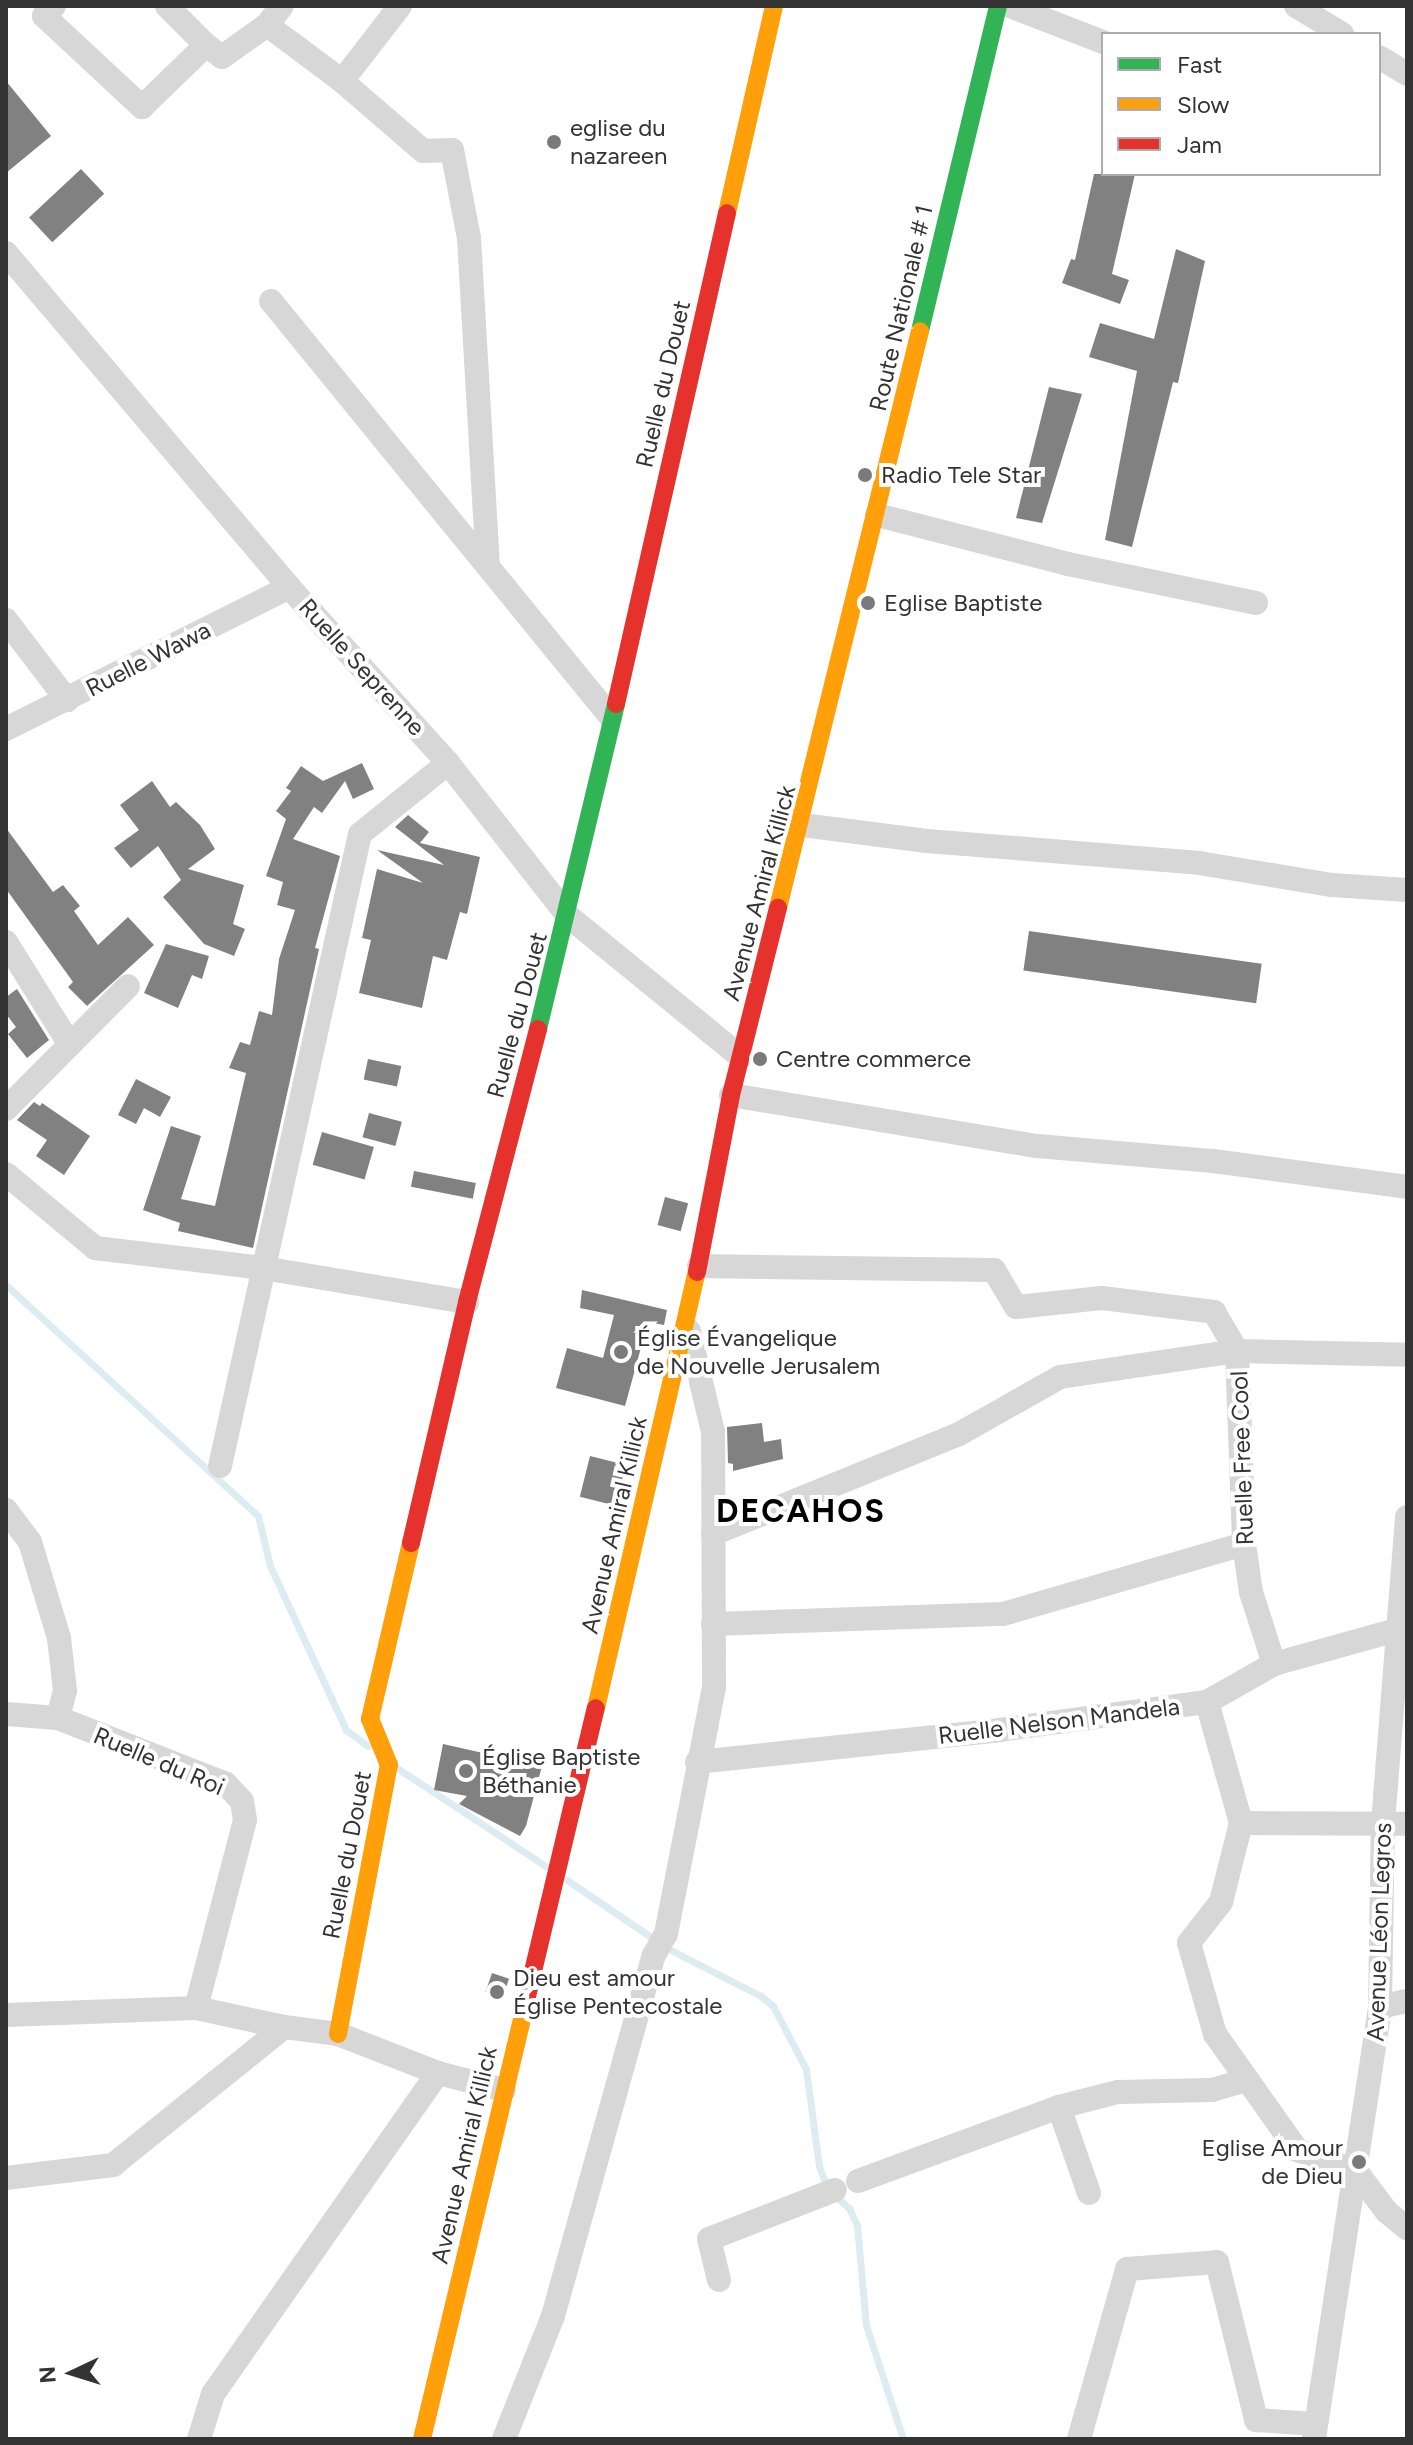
<!DOCTYPE html>
<meta charset="utf-8">
<style>
body{margin:0}
#map{position:relative;width:1413px;height:2445px;overflow:hidden;background:#fff;font-family:Figtree,sans-serif}
div>[style]{position:absolute}
[style*='--x']{left:calc(var(--x)*1px);top:calc(var(--y)*1px);width:calc(var(--w)*1px);rotate:calc(var(--a)*1deg)}
.stream>*{height:7px;margin:-3.5px;padding:0 3.5px;transform-origin:3.5px;border-radius:3.5px;background:#ddebf3}
.building>*{inset:0;background:#818181;transform-origin:0 0}
.street>*{height:24px;margin:-12px;padding:0 12px;transform-origin:12px;border-radius:12px;background:#d7d7d7}
.fast>*{height:18px;margin:-9px;padding:0 9px;transform-origin:9px;border-radius:9px;background:#30b455}
.slow>*{height:18px;margin:-9px;padding:0 9px;transform-origin:9px;border-radius:9px;background:#ff9f0a}
.jam>*{height:18px;margin:-9px;padding:0 9px;transform-origin:9px;border-radius:9px;background:#e5322d}
.dots>*{width:22px;height:22px;translate:-50% -50%;box-sizing:border-box;border:4px solid #fff;border-radius:50%}
span{translate:-50% -50%;white-space:nowrap;text-align:center;line-height:1.15;-webkit-text-stroke:8px #fff;paint-order:stroke}
.poi-label{font-size:24px;color:#333}
.left{translate:0 -50%;text-align:left}
.right{translate:-100% -50%;text-align:right}
.street-label{font-size:24px;color:#333}
.district-label{font-size:32px;color:#000;font-weight:700;letter-spacing:2px}
.frame{position:absolute;inset:0;border:8px solid #333;pointer-events:none}
.legend{position:absolute;left:1101px;top:32px;width:280px;height:144px;box-sizing:border-box;background:#fff;border:2px solid #adadad;margin:0;padding:10px 14px;list-style:none;font-size:24px;color:#333}
.legend li{display:flex;align-items:center;gap:16px;height:40px}
.legend b{width:40px;border:2px solid #adadad}
.north{position:absolute;left:32px;top:2333px;width:80px;height:80px;-webkit-text-stroke:6px #fff;paint-order:stroke;rotate:266deg;font-size:22px;font-weight:700;line-height:32px;text-align:center;color:#333}
.north::after{content:'';display:block;margin:auto;width:28px;height:36px;background:#333;clip-path:polygon(50% 0,100% 100%,50% 72%,0 100%)}
</style>
<div id="map">
<div class="stream">
<i style="--x:6;--y:1285;--w:342;--a:42.5"></i>
<i style="--x:258;--y:1516;--w:51;--a:76.5"></i>
<i style="--x:270;--y:1566;--w:181;--a:65.1"></i>
<i style="--x:346;--y:1730;--w:27;--a:36"></i>
<i style="--x:397;--y:1768;--w:180;--a:33.4"></i>
<i style="--x:567;--y:1880;--w:121;--a:34.2"></i>
<i style="--x:667;--y:1948;--w:106;--a:27.1"></i>
<i style="--x:761;--y:1996;--w:16;--a:40"></i>
<i style="--x:773;--y:2006;--w:71;--a:62.4"></i>
<i style="--x:806;--y:2069;--w:98;--a:82.4"></i>
<i style="--x:819;--y:2166;--w:23;--a:70"></i>
<i style="--x:834;--y:2195;--w:20;--a:41"></i>
<i style="--x:849;--y:2208;--w:19;--a:65"></i>
<i style="--x:857;--y:2225;--w:100;--a:84.9"></i>
<i style="--x:866;--y:2325;--w:120;--a:72"></i>
</div>
<div class="building">
<i style="clip-path:polygon(6px 81px,51px 136px,6px 173px)"></i>
<i style="left:81px;top:169px;width:34px;height:71px;rotate:47deg"></i>
<i style="clip-path:polygon(1094px 174px,1135px 174px,1112px 274px,1129px 280px,1120px 304px,1062px 283px,1071px 259px,1075px 260px)"></i>
<i style="clip-path:polygon(1176px 249px,1205px 261px,1178px 383px,1173px 382px,1132px 547px,1105px 540px,1137px 371px,1089px 357px,1100px 323px,1154px 339px)"></i>
<i style="clip-path:polygon(1049px 387px,1082px 394px,1042px 523px,1016px 518px)"></i>
<i style="clip-path:polygon(362px 763px,374px 789px,353px 799px,345px 781px,322px 813px,314px 807px,293px 839px,340px 856px,315px 948px,319px 949px,253px 1248px,178px 1231px,180px 1223px,143px 1210px,171px 1126px,201px 1136px,181px 1199px,215px 1206px,246px 1073px,229px 1068px,240px 1042px,250px 1045px,259px 1011px,272px 1015px,279px 959px,295px 910px,277px 905px,283px 882px,266px 876px,286px 819px,276px 811px,291px 791px,286px 788px,301px 766px,323px 781px)"></i>
<i style="clip-path:polygon(152px 781px,170px 807px,176px 802px,200px 825px,215px 849px,188px 869px,244px 885px,233px 924px,245px 929px,234px 956px,204px 944px,163px 897px,181px 880px,158px 846px,131px 868px,114px 848px,139px 830px,120px 805px)"></i>
<i style="clip-path:polygon(408px 815px,429px 832px,420px 843px,480px 857px,467px 914px,460px 912px,447px 960px,433px 956px,422px 1008px,359px 993px,371px 940px,362px 938px,377px 869px,423px 883px,377px 850px,444px 865px,395px 827px)"></i>
<i style="clip-path:polygon(6px 828px,53px 892px,63px 885px,80px 906px,74px 911px,98px 945px,128px 917px,154px 945px,87px 1006px,68px 987px,73px 982px,6px 889px)"></i>
<i style="left:1029px;top:931px;width:235px;height:40px;rotate:8deg"></i>
<i style="clip-path:polygon(166px 944px,209px 956px,202px 979px,192px 975px,178px 1008px,144px 993px)"></i>
<i style="clip-path:polygon(17px 989px,49px 1040px,27px 1058px,8px 1034px,16px 1027px,6px 1014px,6px 997px)"></i>
<i style="left:368px;top:1059px;width:34px;height:21px;rotate:12deg"></i>
<i style="clip-path:polygon(136px 1079px,171px 1097px,160px 1117px,144px 1108px,136px 1124px,118px 1115px)"></i>
<i style="clip-path:polygon(34px 1102px,40px 1106px,42px 1103px,90px 1136px,64px 1175px,36px 1156px,47px 1140px,17px 1120px)"></i>
<i style="left:369px;top:1113px;width:34px;height:25px;rotate:15deg"></i>
<i style="left:322px;top:1132px;width:54px;height:34px;rotate:16deg"></i>
<i style="left:414px;top:1171px;width:63px;height:16px;rotate:11deg"></i>
<i style="left:665px;top:1197px;width:24px;height:29px;rotate:15deg"></i>
<i style="clip-path:polygon(582px 1290px,667px 1310px,664px 1325px,648px 1322px,625px 1406px,556px 1388px,567px 1348px,603px 1358px,614px 1315px,580px 1308px)"></i>
<i style="clip-path:polygon(762px 1423px,764px 1442px,781px 1439px,783px 1459px,733px 1471px,733px 1464px,728px 1463px,727px 1427px)"></i>
<i style="left:590px;top:1456px;width:37px;height:42px;rotate:14deg"></i>
<i style="clip-path:polygon(443px 1744px,542px 1766px,526px 1826px,520px 1836px,459px 1804px,467px 1796px,434px 1790px)"></i>
<i style="left:492px;top:1973px;width:18px;height:20px;rotate:19deg"></i>
</div>
<div class="street">
<i style="--x:54;--y:6;--w:14;--a:135"></i>
<i style="--x:44;--y:16;--w:134;--a:42.9"></i>
<i style="--x:142;--y:107;--w:89;--a:-44.1"></i>
<i style="--x:206;--y:45;--w:20;--a:37"></i>
<i style="--x:222;--y:57;--w:55;--a:-35.4"></i>
<i style="--x:267;--y:25;--w:94;--a:36.7"></i>
<i style="--x:342;--y:81;--w:107;--a:40.8"></i>
<i style="--x:423;--y:151;--w:29;--a:-2"></i>
<i style="--x:452;--y:150;--w:90;--a:79.1"></i>
<i style="--x:469;--y:238;--w:327;--a:86.7"></i>
<i style="--x:167;--y:6;--w:55;--a:45"></i>
<i style="--x:1010;--y:6;--w:100;--a:21.2"></i>
<i style="--x:1296;--y:6;--w:54;--a:31.3"></i>
<i style="--x:267;--y:25;--w:24;--a:-52"></i>
<i style="--x:1379;--y:57;--w:33;--a:31"></i>
<i style="--x:342;--y:81;--w:95;--a:-52.3"></i>
<i style="--x:6;--y:253;--w:438;--a:49.7"></i>
<i style="--x:289;--y:587;--w:237;--a:47.9"></i>
<i style="--x:448;--y:763;--w:194;--a:51.9"></i>
<i style="--x:568;--y:916;--w:223;--a:39.2"></i>
<i style="--x:271;--y:301;--w:536;--a:50.76"></i>
<i style="--x:877;--y:515;--w:197;--a:14.4"></i>
<i style="--x:1068;--y:564;--w:192;--a:11.7"></i>
<i style="--x:6;--y:620;--w:101;--a:52.7"></i>
<i style="--x:6;--y:729;--w:317;--a:-26.6"></i>
<i style="--x:802;--y:825;--w:126;--a:7.3"></i>
<i style="--x:927;--y:841;--w:273;--a:4.6"></i>
<i style="--x:1199;--y:863;--w:135;--a:9.4"></i>
<i style="--x:1332;--y:885;--w:75;--a:3.8"></i>
<i style="--x:6;--y:942;--w:121;--a:58.1"></i>
<i style="--x:731;--y:1095;--w:310;--a:9.5"></i>
<i style="--x:1037;--y:1146;--w:177;--a:4.9"></i>
<i style="--x:1213;--y:1161;--w:196;--a:7.6"></i>
<i style="--x:6;--y:1109;--w:173;--a:-45.2"></i>
<i style="--x:6;--y:1174;--w:116;--a:39.7"></i>
<i style="--x:95;--y:1248;--w:169;--a:6.8"></i>
<i style="--x:263;--y:1268;--w:207;--a:9.5"></i>
<i style="--x:699;--y:1266;--w:295;--a:0.8"></i>
<i style="--x:994;--y:1270;--w:43;--a:59.3"></i>
<i style="--x:1016;--y:1307;--w:86;--a:-6"></i>
<i style="--x:1102;--y:1298;--w:113;--a:7.1"></i>
<i style="--x:1214;--y:1312;--w:45;--a:59.5"></i>
<i style="--x:1237;--y:1351;--w:193;--a:87.9"></i>
<i style="--x:1244;--y:1544;--w:49;--a:81.7"></i>
<i style="--x:1251;--y:1592;--w:76;--a:72.3"></i>
<i style="--x:220;--y:1466;--w:647;--a:-77.51"></i>
<i style="--x:360;--y:834;--w:113;--a:-38.9"></i>
<i style="--x:6;--y:1510;--w:40;--a:53"></i>
<i style="--x:30;--y:1542;--w:100;--a:73.2"></i>
<i style="--x:59;--y:1638;--w:53;--a:83.5"></i>
<i style="--x:65;--y:1691;--w:28;--a:105"></i>
<i style="--x:713;--y:1534;--w:266;--a:-22.1"></i>
<i style="--x:959;--y:1434;--w:116;--a:-29.4"></i>
<i style="--x:1060;--y:1377;--w:179;--a:-8.4"></i>
<i style="--x:1237;--y:1351;--w:170;--a:1.3"></i>
<i style="--x:713;--y:1624;--w:290;--a:-2"></i>
<i style="--x:1003;--y:1614;--w:251;--a:-16.2"></i>
<i style="--x:1207;--y:1702;--w:126;--a:74.3"></i>
<i style="--x:1241;--y:1823;--w:81;--a:104.2"></i>
<i style="--x:1221;--y:1902;--w:52;--a:128"></i>
<i style="--x:1189;--y:1943;--w:95;--a:74.1"></i>
<i style="--x:1215;--y:2034;--w:142;--a:54.7"></i>
<i style="--x:1297;--y:2150;--w:63;--a:19.6"></i>
<i style="--x:1356;--y:2171;--w:51;--a:52.9"></i>
<i style="--x:1387;--y:2212;--w:26;--a:39"></i>
<i style="--x:6;--y:1714;--w:52;--a:4.4"></i>
<i style="--x:58;--y:1718;--w:180;--a:21.4"></i>
<i style="--x:226;--y:1784;--w:23;--a:47"></i>
<i style="--x:242;--y:1801;--w:19;--a:81"></i>
<i style="--x:245;--y:1820;--w:194;--a:104.6"></i>
<i style="--x:697;--y:1762;--w:304;--a:-6"></i>
<i style="--x:999;--y:1730;--w:210;--a:-7.7"></i>
<i style="--x:1207;--y:1702;--w:77;--a:-29.6"></i>
<i style="--x:1274;--y:1664;--w:138;--a:-15.5"></i>
<i style="--x:1241;--y:1823;--w:166;--a:0.3"></i>
<i style="--x:1380;--y:2007;--w:28;--a:-13"></i>
<i style="--x:6;--y:2015;--w:190;--a:-2.1"></i>
<i style="--x:196;--y:2008;--w:90;--a:12.2"></i>
<i style="--x:284;--y:2027;--w:54;--a:7.4"></i>
<i style="--x:338;--y:2034;--w:107;--a:21.3"></i>
<i style="--x:438;--y:2073;--w:68;--a:14.4"></i>
<i style="--x:1059;--y:2107;--w:91;--a:70.8"></i>
<i style="--x:6;--y:2178;--w:108;--a:-6.9"></i>
<i style="--x:113;--y:2165;--w:220;--a:-38.9"></i>
<i style="--x:858;--y:2181;--w:214;--a:-20.2"></i>
<i style="--x:1059;--y:2107;--w:61;--a:-14.3"></i>
<i style="--x:1118;--y:2092;--w:94;--a:-1.2"></i>
<i style="--x:1212;--y:2090;--w:37;--a:-16"></i>
<i style="--x:719;--y:2280;--w:42;--a:-103.7"></i>
<i style="--x:709;--y:2239;--w:135;--a:-21.3"></i>
<i style="--x:199;--y:2439;--w:47;--a:-72.7"></i>
<i style="--x:213;--y:2394;--w:392;--a:-55"></i>
<i style="--x:504;--y:2439;--w:132;--a:-68.3"></i>
<i style="--x:553;--y:2316;--w:373;--a:-74.4"></i>
<i style="--x:653;--y:1957;--w:26;--a:-61"></i>
<i style="--x:666;--y:1934;--w:253;--a:-79"></i>
<i style="--x:714;--y:1686;--w:254;--a:-90.2"></i>
<i style="--x:713;--y:1432;--w:104;--a:-103.4"></i>
<i style="--x:1079;--y:2439;--w:177;--a:-74.2"></i>
<i style="--x:1127;--y:2269;--w:90;--a:-4.4"></i>
<i style="--x:1217;--y:2262;--w:163;--a:76.1"></i>
<i style="--x:1256;--y:2420;--w:60;--a:3.8"></i>
<i style="--x:1314;--y:2439;--w:437;--a:-81.3"></i>
<i style="--x:1380;--y:2007;--w:184;--a:-89.1"></i>
<i style="--x:1383;--y:1823;--w:307;--a:-85.5"></i>
</div>
<div class="fast">
<i style="--x:920;--y:331;--w:334;--a:-76.5"></i>
<i style="--x:538;--y:1029;--w:334;--a:-76.5"></i>
</div>
<div class="slow">
<i style="--x:727;--y:213;--w:212;--a:-77.2"></i>
<i style="--x:778;--y:908;--w:594;--a:-76.17"></i>
<i style="--x:596;--y:1708;--w:448;--a:-77"></i>
<i style="--x:338;--y:2034;--w:274;--a:-79.3"></i>
<i style="--x:389;--y:1765;--w:50;--a:-112.4"></i>
<i style="--x:370;--y:1719;--w:181;--a:-76.9"></i>
<i style="--x:422;--y:2439;--w:446;--a:-76.6"></i>
</div>
<div class="jam">
<i style="--x:616;--y:704;--w:503;--a:-77.26"></i>
<i style="--x:697;--y:1272;--w:180;--a:-79.1"></i>
<i style="--x:731;--y:1095;--w:193;--a:-75.9"></i>
<i style="--x:411;--y:1543;--w:247;--a:-76.9"></i>
<i style="--x:467;--y:1302;--w:282;--a:-75.4"></i>
<i style="--x:525;--y:2005;--w:305;--a:-76.6"></i>
</div>
<div class="dots">
<i style="left:554px;top:142px;background:#7a7a7a"></i>
<i style="left:865px;top:475px;background:#7a7a7a"></i>
<i style="left:868px;top:603px;background:#7a7a7a"></i>
<i style="left:760px;top:1059px;background:#7a7a7a"></i>
<i style="left:621px;top:1352px;background:#7a7a7a"></i>
<i style="left:466px;top:1771px;background:#7a7a7a"></i>
<i style="left:497px;top:1992px;background:#7a7a7a"></i>
<i style="left:1359px;top:2162px;background:#7a7a7a"></i>
</div>
<div class="poi-label">
<span class="left" style="left:570px;top:142px">eglise du<br>nazareen</span>
<span class="left" style="left:881px;top:475px">Radio Tele Star</span>
<span class="left" style="left:884px;top:603px">Eglise Baptiste</span>
<span class="left" style="left:776px;top:1059px">Centre commerce</span>
<span class="left" style="left:637px;top:1352px">Église Évangelique<br>de Nouvelle Jerusalem</span>
<span class="left" style="left:482px;top:1771px">Église Baptiste<br>Béthanie</span>
<span class="left" style="left:513px;top:1992px">Dieu est amour<br>Église Pentecostale</span>
<span class="right" style="left:1343px;top:2162px">Eglise Amour<br>de Dieu</span>
</div>
<div class="street-label">
<span style="left:901px;top:308px;rotate:-77deg">Route Nationale # 1</span>
<span style="left:663px;top:384px;rotate:-77deg">Ruelle du Douet</span>
<span style="left:148px;top:659px;rotate:-27deg">Ruelle Wawa</span>
<span style="left:362px;top:667px;rotate:48deg">Ruelle Seprenne</span>
<span style="left:759px;top:893px;rotate:-75deg">Avenue Amiral Killick</span>
<span style="left:517px;top:1015px;rotate:-75deg">Ruelle du Douet</span>
<span style="left:1242px;top:1458px;rotate:-92deg">Ruelle Free Cool</span>
<span style="left:614px;top:1525px;rotate:-77deg">Avenue Amiral Killick</span>
<span style="left:1059px;top:1721px;rotate:-7deg">Ruelle Nelson Mandela</span>
<span style="left:159px;top:1761px;rotate:23deg">Ruelle du Roi</span>
<span style="left:347px;top:1855px;rotate:-79deg">Ruelle du Douet</span>
<span style="left:1379px;top:1932px;rotate:-88deg">Avenue Léon Legros</span>
<span style="left:464px;top:2155px;rotate:-77deg">Avenue Amiral Killick</span>
</div>
<div class="district-label">
<span style="left:801px;top:1511px">DECAHOS</span>
</div>
<div class="frame"></div>
<ul class="legend">
<li><b style="height:10px;background:#30b455"></b>Fast</li>
<li><b style="height:10px;background:#ff9f0a"></b>Slow</li>
<li><b style="height:10px;background:#e5322d"></b>Jam</li>
</ul>
<div class="north">N</div>
</div>
